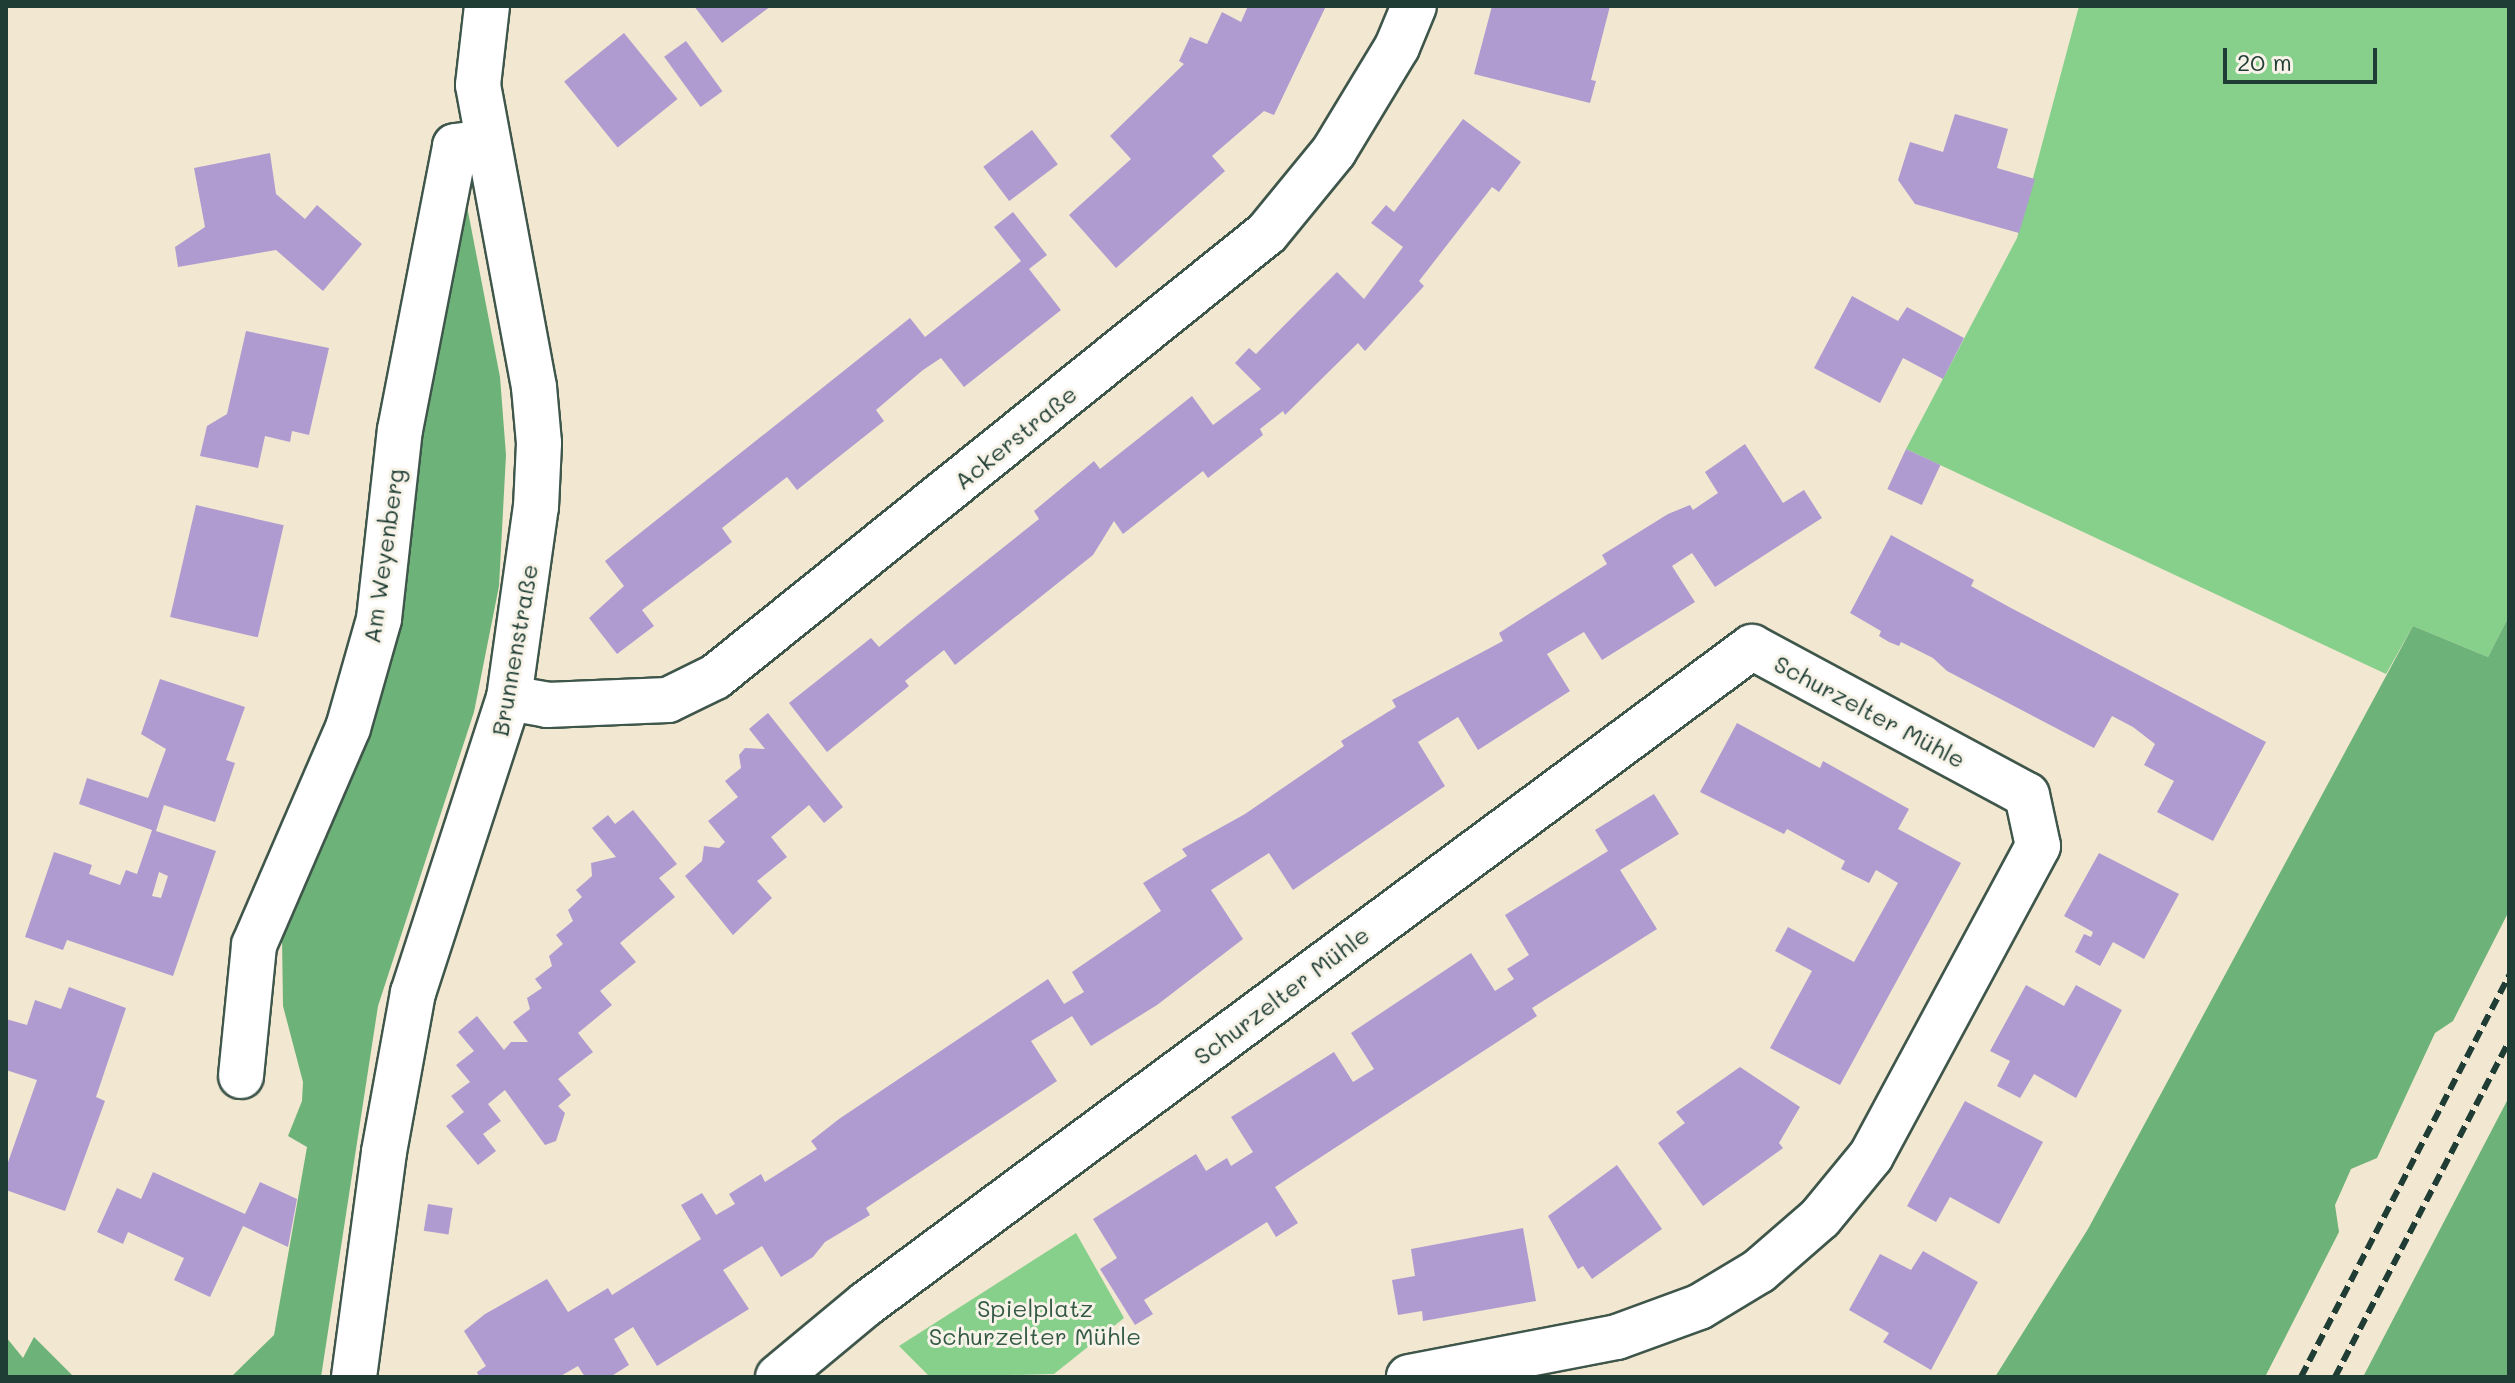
<!DOCTYPE html>
<meta charset="utf-8">
<style>
body{margin:0}
#map{position:relative;width:2515px;height:1383px;overflow:hidden;background:#f2e7d0;font-family:Mali,sans-serif}
div>[style]{position:absolute}
[style*='--x']{left:calc(var(--x)*1px);top:calc(var(--y)*1px);width:calc(var(--w)*1px);rotate:calc(var(--a)*1deg)}
.green>*{inset:0;background:#87d08c}
.forest>*{inset:0;background:#6db278}
.building>*{inset:0;background:#b09bd1;transform-origin:0 0}
.roads{filter:drop-shadow(2px 0 #3f564b) drop-shadow(-2px 0 #3f564b) drop-shadow(0 2px #3f564b) drop-shadow(0 -2px #3f564b)}
.street>*{height:44px;margin:-22px;padding:0 22px;transform-origin:22px;border-radius:22px;background:#fff}
.rail>*{height:6px;margin-top:-3px;transform-origin:0;background:repeating-linear-gradient(90deg,#1f3d34 0 12px,transparent 0 18px)}
span{translate:-50% -50%;white-space:nowrap;text-align:center;line-height:1.15;-webkit-text-stroke:6px #f7f3e8;paint-order:stroke}
.street-label{font-size:24px;color:#1f3d34}
.park-label{font-size:24px;color:#345a46}
.frame{position:absolute;inset:0;border:8px solid #1f3d34;pointer-events:none}
.scale{position:absolute;left:2223px;top:48px;width:154px;height:36px;box-sizing:border-box;border:4px solid #1f3d34;border-top:0;padding-left:10px;font-size:24px;line-height:28px;white-space:nowrap;color:#1f3d34;-webkit-text-stroke:6px #f7f3e8;paint-order:stroke}
</style>
<div id="map">
<div class="green">
<i style="clip-path:polygon(2079px 6px,2509px 6px,2509px 616px,2488px 657px,2413px 626px,2386px 674px,1906px 449px,2017px 238px)"></i>
<i style="clip-path:polygon(1076px 1233px,1124px 1318px,1054px 1374px,930px 1377px,899px 1346px)"></i>
</div>
<div class="forest">
<i style="clip-path:polygon(465px 196px,500px 377px,506px 455px,499px 586px,474px 712px,378px 1006px,321px 1377px,231px 1377px,274px 1335px,307px 1147px,288px 1136px,302px 1101px,303px 1082px,283px 1006px,282px 938px,415px 444px)"></i>
<i style="clip-path:polygon(2509px 616px,2509px 911px,2453px 1021px,2435px 1033px,2377px 1158px,2351px 1169px,2335px 1205px,2339px 1232px,2265px 1377px,1995px 1377px,2088px 1229px,2413px 626px,2488px 657px)"></i>
<i style="clip-path:polygon(2509px 1097px,2509px 1377px,2363px 1377px)"></i>
<i style="clip-path:polygon(6px 1337px,23px 1358px,34px 1337px,74px 1377px,6px 1377px)"></i>
</div>
<div class="building">
<i style="clip-path:polygon(694px 6px,771px 6px,722px 43px)"></i>
<i style="clip-path:polygon(1248px 6px,1326px 6px,1274px 115px,1264px 111px,1212px 156px,1225px 171px,1116px 268px,1069px 215px,1131px 159px,1110px 136px,1184px 64px,1179px 61px,1190px 37px,1207px 44px,1222px 12px,1241px 22px)"></i>
<i style="clip-path:polygon(1492px 6px,1610px 6px,1591px 80px,1596px 81px,1590px 103px,1474px 74px)"></i>
<i style="left:624px;top:33px;width:85px;height:77px;rotate:51deg"></i>
<i style="left:686px;top:41px;width:62px;height:27px;rotate:54deg"></i>
<i style="clip-path:polygon(1955px 114px,2008px 129px,1997px 168px,2035px 179px,2019px 233px,1915px 204px,1898px 180px,1910px 142px,1943px 152px)"></i>
<i style="clip-path:polygon(1463px 119px,1521px 162px,1499px 192px,1492px 187px,1419px 281px,1424px 286px,1365px 351px,1358px 343px,1285px 415px,1283px 411px,1260px 429px,1263px 435px,1208px 478px,1203px 471px,1123px 534px,1114px 521px,1093px 555px,955px 665px,944px 650px,905px 681px,909px 686px,827px 752px,789px 703px,871px 638px,879px 647px,917px 616px,1039px 519px,1034px 511px,1094px 461px,1100px 469px,1192px 396px,1213px 425px,1261px 389px,1235px 363px,1249px 348px,1256px 354px,1337px 272px,1364px 299px,1403px 247px,1371px 223px,1386px 205px,1394px 212px)"></i>
<i style="left:1032px;top:130px;width:43px;height:61px;rotate:53deg"></i>
<i style="clip-path:polygon(270px 153px,276px 194px,305px 219px,317px 205px,362px 244px,323px 291px,276px 250px,178px 267px,175px 247px,205px 227px,194px 168px)"></i>
<i style="clip-path:polygon(1013px 212px,1047px 255px,1029px 269px,1061px 310px,964px 387px,941px 358px,923px 370px,876px 410px,884px 421px,797px 490px,787px 477px,722px 528px,732px 542px,642px 610px,654px 626px,617px 654px,589px 618px,624px 586px,605px 561px,910px 318px,925px 337px,1021px 261px,994px 227px)"></i>
<i style="clip-path:polygon(1852px 296px,1898px 321px,1907px 307px,1964px 338px,1943px 379px,1903px 358px,1880px 403px,1814px 368px)"></i>
<i style="clip-path:polygon(246px 331px,329px 348px,309px 435px,292px 431px,290px 442px,265px 436px,258px 468px,200px 456px,207px 426px,227px 414px)"></i>
<i style="clip-path:polygon(1745px 444px,1783px 503px,1804px 490px,1822px 518px,1715px 587px,1692px 553px,1672px 566px,1695px 602px,1602px 660px,1584px 632px,1547px 654px,1570px 691px,1478px 750px,1458px 717px,1418px 742px,1445px 786px,1293px 890px,1269px 853px,1211px 890px,1243px 939px,1157px 1005px,1091px 1046px,1072px 1016px,1031px 1041px,1057px 1081px,866px 1208px,870px 1215px,825px 1242px,813px 1257px,781px 1277px,762px 1246px,723px 1270px,749px 1309px,657px 1366px,633px 1327px,614px 1339px,629px 1365px,610px 1377px,585px 1377px,578px 1366px,559px 1377px,479px 1377px,477px 1372px,486px 1366px,464px 1331px,485px 1314px,547px 1279px,568px 1312px,608px 1288px,612px 1295px,701px 1239px,681px 1205px,702px 1193px,716px 1215px,735px 1204px,729px 1194px,761px 1174px,765px 1182px,817px 1149px,811px 1141px,839px 1119px,1048px 979px,1064px 1004px,1084px 992px,1072px 972px,1161px 911px,1143px 883px,1187px 856px,1182px 849px,1245px 814px,1344px 746px,1341px 741px,1396px 707px,1392px 700px,1503px 641px,1499px 633px,1607px 564px,1602px 555px,1668px 514px,1690px 505px,1693px 510px,1718px 493px,1705px 472px)"></i>
<i style="left:1906px;top:449px;width:38px;height:44px;rotate:25deg"></i>
<i style="left:196px;top:505px;width:90px;height:115px;rotate:13deg"></i>
<i style="clip-path:polygon(1891px 535px,1974px 580px,1971px 586px,2011px 608px,2266px 742px,2213px 841px,2157px 812px,2174px 781px,2144px 765px,2155px 744px,2133px 727px,2112px 716px,2094px 748px,1947px 671px,1933px 658px,1901px 642px,1899px 646px,1889px 642px,1879px 636px,1881px 631px,1850px 613px)"></i>
<i style="clip-path:polygon(evenodd,160px 679px,245px 707px,226px 760px,235px 763px,215px 822px,164px 805px,156px 831px,216px 851px,173px 976px,67px 940px,63px 950px,25px 937px,54px 852px,92px 865px,89px 874px,120px 885px,126px 870px,137px 874px,152px 830px,79px 804px,87px 778px,148px 798px,166px 749px,141px 734px,160px 679px,159px 872px,168px 876px,161px 898px,152px 896px,159px 872px)"></i>
<i style="clip-path:polygon(768px 713px,843px 807px,824px 823px,809px 805px,771px 837px,787px 857px,757px 881px,772px 898px,733px 935px,685px 876px,702px 861px,704px 846px,719px 848px,725px 842px,708px 821px,738px 797px,725px 781px,741px 768px,739px 755px,745px 748px,765px 749px,749px 729px)"></i>
<i style="clip-path:polygon(1737px 723px,1820px 768px,1823px 761px,1909px 809px,1898px 829px,1961px 863px,1840px 1085px,1770px 1048px,1812px 971px,1775px 951px,1788px 927px,1854px 962px,1898px 883px,1876px 870px,1869px 883px,1841px 869px,1845px 861px,1787px 829px,1784px 834px,1700px 792px)"></i>
<i style="clip-path:polygon(1654px 794px,1679px 834px,1620px 870px,1657px 929px,1532px 1008px,1537px 1016px,1275px 1187px,1298px 1223px,1276px 1237px,1267px 1222px,1144px 1300px,1153px 1314px,1135px 1325px,1100px 1269px,1117px 1258px,1093px 1219px,1196px 1154px,1206px 1171px,1227px 1158px,1231px 1166px,1253px 1152px,1231px 1117px,1334px 1052px,1353px 1082px,1374px 1069px,1351px 1033px,1471px 953px,1495px 991px,1514px 979px,1507px 969px,1529px 955px,1505px 915px,1608px 851px,1595px 830px)"></i>
<i style="clip-path:polygon(633px 810px,677px 864px,659px 878px,675px 897px,620px 943px,636px 962px,600px 991px,612px 1005px,578px 1033px,593px 1052px,558px 1079px,571px 1095px,558px 1106px,565px 1113px,556px 1141px,545px 1145px,505px 1090px,488px 1104px,501px 1121px,483px 1134px,496px 1151px,478px 1165px,446px 1126px,464px 1112px,451px 1096px,470px 1082px,456px 1065px,474px 1051px,458px 1032px,477px 1016px,504px 1050px,511px 1042px,528px 1042px,513px 1022px,530px 1009px,527px 998px,542px 988px,535px 979px,552px 966px,549px 956px,563px 944px,556px 935px,573px 921px,568px 910px,582px 897px,576px 890px,592px 876px,591px 863px,616px 857px,592px 828px,608px 815px,615px 824px)"></i>
<i style="clip-path:polygon(2099px 853px,2179px 894px,2144px 959px,2113px 942px,2100px 966px,2075px 952px,2084px 934px,2091px 937px,2093px 932px,2064px 916px)"></i>
<i style="clip-path:polygon(2026px 985px,2064px 1006px,2076px 985px,2122px 1010px,2076px 1098px,2034px 1074px,2020px 1098px,1997px 1086px,2010px 1061px,1990px 1051px)"></i>
<i style="clip-path:polygon(69px 987px,126px 1008px,96px 1097px,105px 1101px,65px 1211px,6px 1190px,6px 1168px,37px 1080px,6px 1070px,6px 1019px,27px 1025px,35px 1000px,61px 1009px)"></i>
<i style="clip-path:polygon(1740px 1067px,1800px 1107px,1779px 1143px,1783px 1148px,1703px 1206px,1658px 1143px,1685px 1123px,1676px 1112px)"></i>
<i style="clip-path:polygon(1965px 1101px,2043px 1142px,1999px 1224px,1950px 1197px,1936px 1222px,1907px 1206px)"></i>
<i style="clip-path:polygon(1617px 1165px,1662px 1229px,1592px 1279px,1583px 1266px,1578px 1269px,1548px 1216px)"></i>
<i style="clip-path:polygon(153px 1172px,245px 1214px,260px 1182px,297px 1199px,288px 1247px,243px 1226px,210px 1297px,174px 1280px,184px 1258px,128px 1232px,123px 1244px,97px 1232px,117px 1188px,141px 1199px)"></i>
<i style="left:428px;top:1204px;width:25px;height:27px;rotate:9deg"></i>
<i style="clip-path:polygon(1523px 1228px,1536px 1301px,1423px 1321px,1422px 1311px,1398px 1315px,1392px 1280px,1415px 1276px,1411px 1249px)"></i>
<i style="clip-path:polygon(1923px 1251px,1978px 1282px,1931px 1370px,1883px 1342px,1889px 1333px,1849px 1310px,1880px 1254px,1911px 1270px)"></i>
</div>
<div class="roads">
<div class="street">
<i style="--x:509;--y:698;--w:39;--a:10"></i>
<i style="--x:547;--y:705;--w:121;--a:-2.4"></i>
<i style="--x:668;--y:700;--w:52;--a:-26.1"></i>
<i style="--x:715;--y:677;--w:708;--a:-38.81"></i>
<i style="--x:1267;--y:233;--w:106;--a:-50.7"></i>
<i style="--x:1334;--y:151;--w:122;--a:-58.8"></i>
<i style="--x:1397;--y:47;--w:44;--a:-67.5"></i>
<i style="--x:241;--y:1076;--w:132;--a:-84.3"></i>
<i style="--x:254;--y:945;--w:236;--a:-66.6"></i>
<i style="--x:348;--y:728;--w:113;--a:-74.1"></i>
<i style="--x:379;--y:619;--w:190;--a:-83.7"></i>
<i style="--x:400;--y:430;--w:289;--a:-79"></i>
<i style="--x:455;--y:146;--w:31;--a:-7"></i>
<i style="--x:354;--y:1377;--w:227;--a:-82.4"></i>
<i style="--x:384;--y:1152;--w:162;--a:-79.7"></i>
<i style="--x:413;--y:993;--w:310;--a:-72"></i>
<i style="--x:509;--y:698;--w:193;--a:-82"></i>
<i style="--x:536;--y:507;--w:64;--a:-87.3"></i>
<i style="--x:539;--y:443;--w:56;--a:-95.1"></i>
<i style="--x:534;--y:387;--w:307;--a:-100.5"></i>
<i style="--x:478;--y:85;--w:80;--a:-83.5"></i>
<i style="--x:778;--y:1377;--w:114;--a:-39.7"></i>
<i style="--x:866;--y:1304;--w:1103;--a:-36.56"></i>
<i style="--x:1752;--y:647;--w:312;--a:28.3"></i>
<i style="--x:2027;--y:795;--w:52;--a:77.8"></i>
<i style="--x:2038;--y:846;--w:352;--a:118.3"></i>
<i style="--x:1871;--y:1156;--w:80;--a:129.4"></i>
<i style="--x:1820;--y:1218;--w:81;--a:139"></i>
<i style="--x:1759;--y:1271;--w:70;--a:149"></i>
<i style="--x:1699;--y:1307;--w:87;--a:159.9"></i>
<i style="--x:1617;--y:1337;--w:212;--a:169.1"></i>
</div>
</div>
<div class="rail">
<i style="--x:2301;--y:1377;--w:453;--a:-62.6"></i>
<i style="--x:2335;--y:1377;--w:378;--a:-62.6"></i>
</div>
<div class="street-label">
<span style="left:1015px;top:437px;rotate:-39deg">Ackerstraße</span>
<span style="left:383px;top:556px;rotate:-82deg">Am Weyenberg</span>
<span style="left:514px;top:650px;rotate:-80deg">Brunnenstraße</span>
<span style="left:1870px;top:711px;rotate:28deg">Schurzelter Mühle</span>
<span style="left:1281px;top:995px;rotate:-37deg">Schurzelter Mühle</span>
</div>
<div class="park-label">
<span style="left:1035px;top:1322px">Spielplatz<br>Schurzelter Mühle</span>
</div>
<div class="frame"></div>
<div class="scale">20 m</div>
</div>
